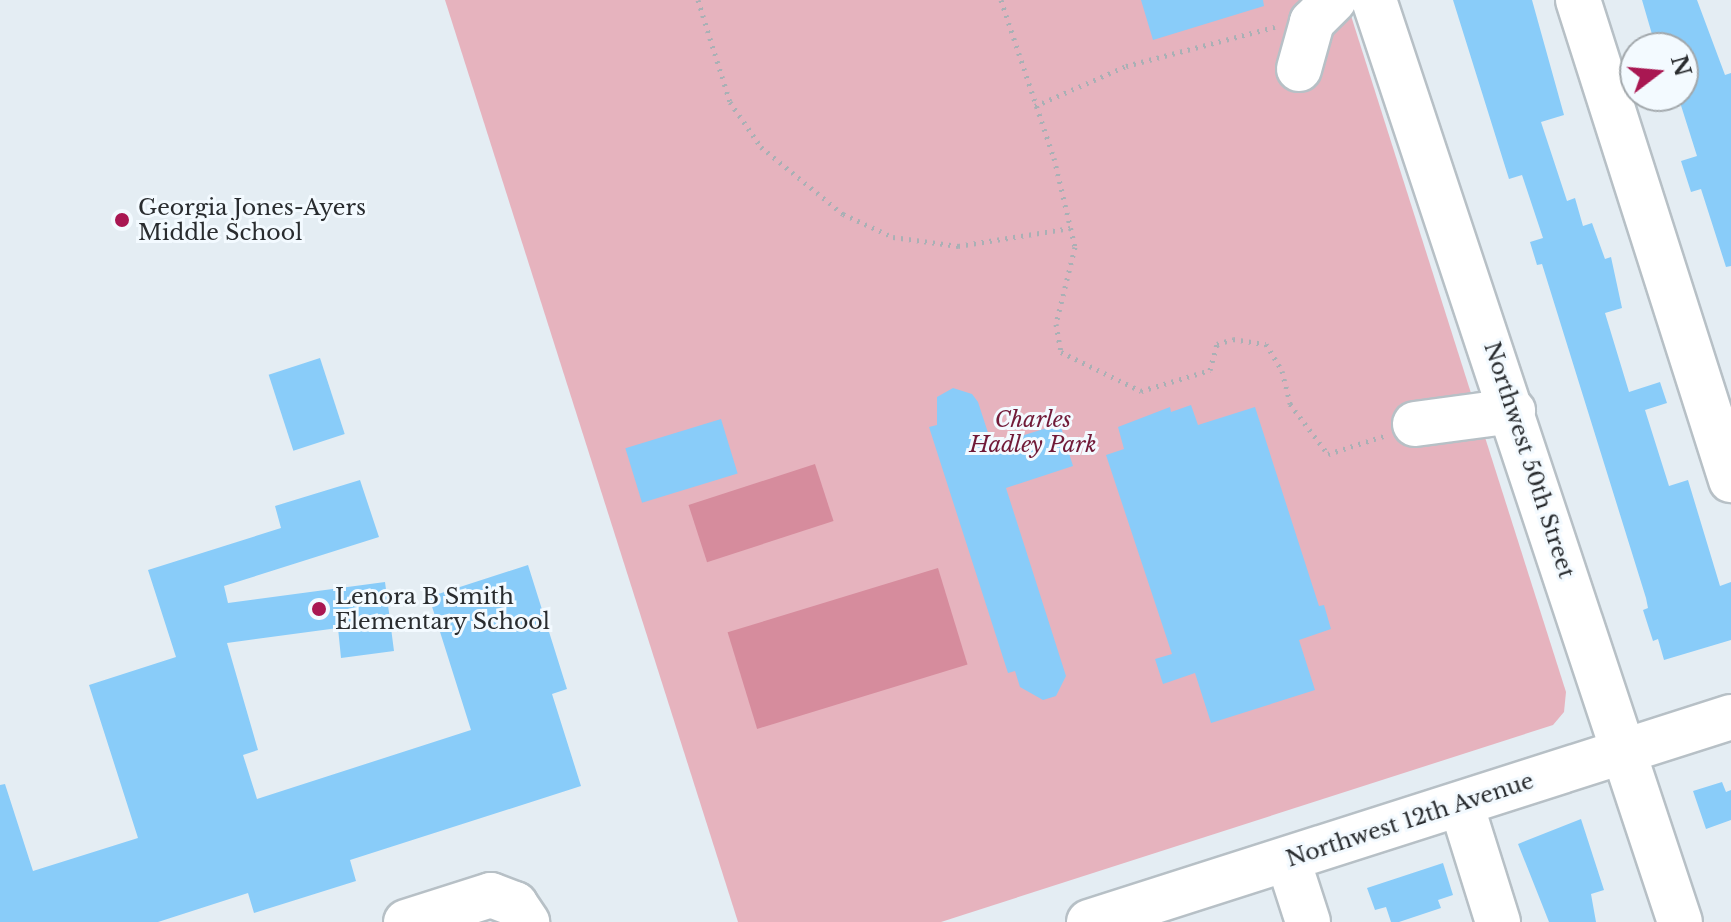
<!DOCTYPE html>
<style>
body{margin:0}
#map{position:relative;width:1731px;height:922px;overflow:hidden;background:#e4edf3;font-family:"Libre Baskerville",serif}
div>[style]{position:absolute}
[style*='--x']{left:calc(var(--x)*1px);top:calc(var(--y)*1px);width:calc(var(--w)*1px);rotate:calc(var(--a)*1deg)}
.green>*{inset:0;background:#e6b3be}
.water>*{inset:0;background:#d68c9d;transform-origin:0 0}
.building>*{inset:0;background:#89ccf9;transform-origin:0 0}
.path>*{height:5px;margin-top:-2.5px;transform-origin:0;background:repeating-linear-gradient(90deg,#a9b0b5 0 2px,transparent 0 8px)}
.roads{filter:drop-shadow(2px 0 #b7c0c6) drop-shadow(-2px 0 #b7c0c6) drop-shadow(0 2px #b7c0c6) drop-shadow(0 -2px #b7c0c6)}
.minor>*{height:44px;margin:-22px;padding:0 22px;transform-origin:22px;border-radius:22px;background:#fff}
.major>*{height:44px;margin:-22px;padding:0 22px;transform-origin:22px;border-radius:22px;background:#fff}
.dots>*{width:22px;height:22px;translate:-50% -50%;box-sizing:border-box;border:4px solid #f3faff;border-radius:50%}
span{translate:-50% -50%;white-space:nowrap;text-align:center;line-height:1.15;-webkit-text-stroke:6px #f3faff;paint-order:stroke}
.poi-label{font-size:22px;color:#292c2f}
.left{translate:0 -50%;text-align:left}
.park-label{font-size:22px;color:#711a38;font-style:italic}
.street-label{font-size:22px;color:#292c2f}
.north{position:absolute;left:1619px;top:32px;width:80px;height:80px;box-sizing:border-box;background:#f3faff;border:2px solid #a2a8ac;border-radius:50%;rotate:74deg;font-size:22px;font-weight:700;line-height:32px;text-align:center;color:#292c2f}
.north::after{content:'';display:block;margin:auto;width:28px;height:36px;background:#a91752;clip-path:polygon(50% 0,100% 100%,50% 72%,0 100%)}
</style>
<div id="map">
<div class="green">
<i style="clip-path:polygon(445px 0,1346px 0,1566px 692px,1564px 712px,1553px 725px,941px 922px,738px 922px)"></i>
</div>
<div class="water">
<i style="left:815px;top:464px;width:60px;height:133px;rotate:72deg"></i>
<i style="left:938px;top:568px;width:101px;height:220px;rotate:73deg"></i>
</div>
<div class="building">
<i style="clip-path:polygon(1141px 0,1263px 0,1264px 6px,1153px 40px)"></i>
<i style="clip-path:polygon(1453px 0,1532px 0,1564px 115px,1541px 122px,1567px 201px,1575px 198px,1583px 226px,1592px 223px,1605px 259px,1611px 257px,1622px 308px,1605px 313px,1629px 392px,1660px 382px,1667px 403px,1645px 410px,1669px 486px,1688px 480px,1720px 586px,1731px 582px,1731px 640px,1664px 660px,1658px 639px,1653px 641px,1643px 610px,1648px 608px,1646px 598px,1542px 264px,1537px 265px,1530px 242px,1543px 238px,1522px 175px,1509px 179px)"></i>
<i style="clip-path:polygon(1642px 0,1697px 0,1725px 75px,1731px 73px,1731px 266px,1726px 267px,1701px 189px,1691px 192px,1681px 161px,1697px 156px,1678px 96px,1683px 96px,1683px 48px,1656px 48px)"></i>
<i style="left:320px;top:358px;width:80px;height:54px;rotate:72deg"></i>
<i style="clip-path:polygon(953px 388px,972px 394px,978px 402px,992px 445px,1060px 424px,1073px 466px,1006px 488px,1066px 676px,1056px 696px,1043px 700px,1020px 687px,1015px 671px,1008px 673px,929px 427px,937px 425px,937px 397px)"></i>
<i style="clip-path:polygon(1191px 405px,1198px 425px,1255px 407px,1319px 606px,1324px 605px,1331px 629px,1299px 640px,1315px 690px,1211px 723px,1195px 673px,1163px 684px,1155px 659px,1172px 654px,1106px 455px,1124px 449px,1118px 427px,1170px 407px,1171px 412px)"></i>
<i style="left:721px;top:419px;width:57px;height:100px;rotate:73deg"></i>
<i style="clip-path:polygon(360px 480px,379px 537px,224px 586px,228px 603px,385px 582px,394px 651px,341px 658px,338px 628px,227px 643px,258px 750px,243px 755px,257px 799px,471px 730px,429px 597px,528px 565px,567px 689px,552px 694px,581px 786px,350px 860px,356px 881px,254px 913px,248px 893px,158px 922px,0 922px,0 785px,5px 784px,33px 871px,138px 838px,89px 685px,176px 657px,148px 570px,281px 528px,275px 506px)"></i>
<i style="clip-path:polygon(1722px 782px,1726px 792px,1731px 790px,1731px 820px,1706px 829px,1693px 791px)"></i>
<i style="clip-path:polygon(1581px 819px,1604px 890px,1591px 894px,1596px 922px,1549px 922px,1518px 844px)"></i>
<i style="clip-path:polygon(1443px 863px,1453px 895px,1438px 900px,1441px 908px,1399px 922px,1391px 922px,1386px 907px,1375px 910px,1367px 888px)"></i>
</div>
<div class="path">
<i style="--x:698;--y:0;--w:107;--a:72.6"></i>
<i style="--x:730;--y:102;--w:55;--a:55.4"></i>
<i style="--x:761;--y:147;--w:106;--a:39.3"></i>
<i style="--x:843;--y:214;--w:55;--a:24.7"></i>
<i style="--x:893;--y:237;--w:66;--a:7.9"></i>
<i style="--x:958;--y:246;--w:114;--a:-9.1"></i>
<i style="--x:1001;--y:0;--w:167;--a:71.5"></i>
<i style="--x:1054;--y:158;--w:91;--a:76.7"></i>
<i style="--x:1075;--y:247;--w:79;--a:103.9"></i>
<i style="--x:1056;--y:324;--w:28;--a:80"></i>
<i style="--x:1061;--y:352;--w:89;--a:26"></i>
<i style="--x:1141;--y:391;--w:72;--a:-16.9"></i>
<i style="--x:1210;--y:370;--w:27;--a:-75"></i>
<i style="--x:1217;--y:344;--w:17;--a:-17"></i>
<i style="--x:1233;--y:339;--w:33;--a:9"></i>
<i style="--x:1266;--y:344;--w:31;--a:59"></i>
<i style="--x:1282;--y:371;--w:34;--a:76"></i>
<i style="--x:1290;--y:404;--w:63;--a:52.8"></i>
<i style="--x:1328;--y:454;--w:59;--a:-17.8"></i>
<i style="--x:1035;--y:106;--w:99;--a:-23.7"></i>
<i style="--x:1126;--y:66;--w:154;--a:-14.7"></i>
</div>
<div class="roads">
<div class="minor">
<i style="--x:1374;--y:0;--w:971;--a:71.64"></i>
<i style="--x:1578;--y:0;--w:504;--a:72.32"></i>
<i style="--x:1299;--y:69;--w:49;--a:-74.5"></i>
<i style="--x:1312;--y:22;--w:31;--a:-45"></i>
<i style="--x:1415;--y:424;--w:99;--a:-7.6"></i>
<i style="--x:1461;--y:804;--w:124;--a:72.6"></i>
<i style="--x:1288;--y:860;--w:65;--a:72.1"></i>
<i style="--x:406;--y:922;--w:89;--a:-17.6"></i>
<i style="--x:491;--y:895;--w:26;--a:21"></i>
<i style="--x:515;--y:904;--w:22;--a:56"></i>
</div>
<div class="major">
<i style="--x:1089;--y:922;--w:674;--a:-17.71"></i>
</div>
</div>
<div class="dots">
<i style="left:122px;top:220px;background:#a91752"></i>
<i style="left:319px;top:609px;background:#a91752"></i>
</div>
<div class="poi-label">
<span class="left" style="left:138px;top:220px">Georgia Jones-Ayers<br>Middle School</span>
<span class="left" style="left:335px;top:609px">Lenora B Smith<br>Elementary School</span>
</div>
<div class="park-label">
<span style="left:1033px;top:432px">Charles<br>Hadley Park</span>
</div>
<div class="street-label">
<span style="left:1529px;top:460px;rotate:72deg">Northwest 50th Street</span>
<span style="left:1410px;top:820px;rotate:-18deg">Northwest 12th Avenue</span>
</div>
<div class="north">N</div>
</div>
